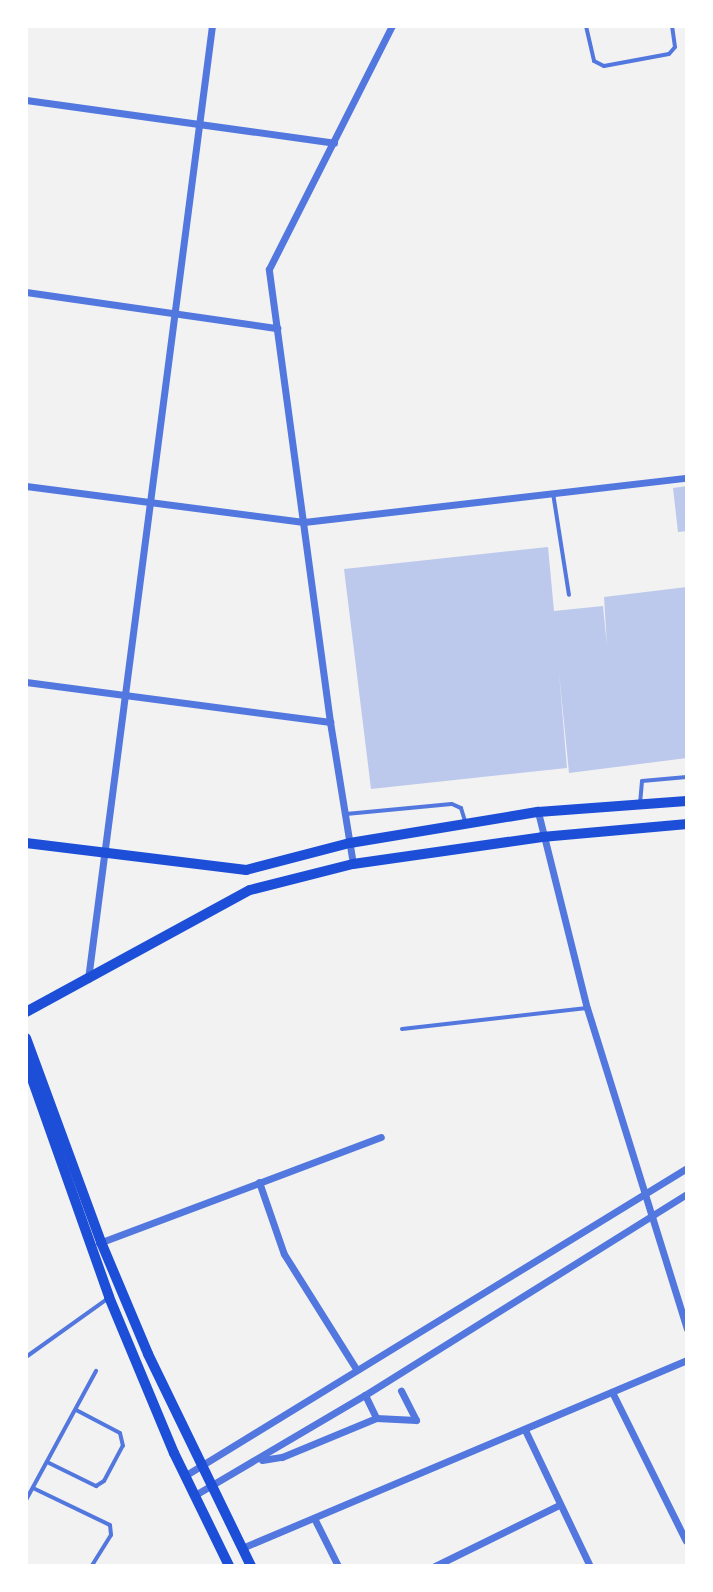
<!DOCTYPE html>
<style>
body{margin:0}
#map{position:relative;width:713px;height:1592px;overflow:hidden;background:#f2f2f2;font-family:"Sofia Sans Condensed",sans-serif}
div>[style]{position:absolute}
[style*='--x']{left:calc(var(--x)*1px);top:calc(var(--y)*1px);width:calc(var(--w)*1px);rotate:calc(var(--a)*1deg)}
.building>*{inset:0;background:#bdc9ec}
.service>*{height:4px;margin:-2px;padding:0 2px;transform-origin:2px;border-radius:2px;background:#5277de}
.minor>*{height:7px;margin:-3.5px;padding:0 3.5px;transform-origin:3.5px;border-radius:3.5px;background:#5277de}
.secondary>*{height:10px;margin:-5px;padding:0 5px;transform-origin:5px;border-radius:5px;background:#1d4ed8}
span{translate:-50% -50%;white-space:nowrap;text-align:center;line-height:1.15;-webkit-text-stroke:8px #fff;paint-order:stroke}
.frame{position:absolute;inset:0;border:28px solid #fff;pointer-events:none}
</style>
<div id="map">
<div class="building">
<i style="clip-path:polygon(687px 486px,687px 531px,678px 532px,673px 488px)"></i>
<i style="clip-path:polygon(548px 547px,554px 611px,603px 606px,607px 646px,604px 597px,687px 587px,687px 758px,569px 773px,559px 672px,567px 768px,371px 789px,344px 569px)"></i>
</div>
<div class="service">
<i style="--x:586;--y:26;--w:36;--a:77"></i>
<i style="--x:594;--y:61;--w:11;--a:27"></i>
<i style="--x:604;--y:66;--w:66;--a:-10.5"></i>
<i style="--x:669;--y:54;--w:9;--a:-49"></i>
<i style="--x:675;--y:47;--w:21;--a:-98"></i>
<i style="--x:553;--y:493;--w:103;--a:81.1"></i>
<i style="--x:640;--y:804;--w:23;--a:-85"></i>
<i style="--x:642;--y:781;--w:45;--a:-5.1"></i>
<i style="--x:346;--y:814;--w:106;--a:-5.4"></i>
<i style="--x:452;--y:804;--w:10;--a:24"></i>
<i style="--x:461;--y:808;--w:14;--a:73"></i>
<i style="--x:402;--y:1029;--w:186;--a:-6.5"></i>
<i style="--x:26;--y:1357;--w:100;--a:-35.6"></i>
<i style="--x:47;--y:1462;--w:55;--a:26.1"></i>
<i style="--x:96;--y:1486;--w:9;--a:-32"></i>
<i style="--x:104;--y:1481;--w:40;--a:-62"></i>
<i style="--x:123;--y:1446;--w:13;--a:-103"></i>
<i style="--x:120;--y:1433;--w:50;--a:-152.4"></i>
<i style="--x:33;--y:1488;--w:85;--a:25.7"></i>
<i style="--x:110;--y:1525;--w:10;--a:84"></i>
<i style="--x:111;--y:1535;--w:36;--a:122"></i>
<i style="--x:26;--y:1500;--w:147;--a:-61.5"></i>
</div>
<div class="minor">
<i style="--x:26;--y:100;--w:311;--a:7.9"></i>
<i style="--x:26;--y:292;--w:254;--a:8.2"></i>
<i style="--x:26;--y:486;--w:280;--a:7.4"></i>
<i style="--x:304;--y:522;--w:386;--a:-6.6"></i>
<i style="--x:26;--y:682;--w:307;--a:7.5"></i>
<i style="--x:538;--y:812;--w:202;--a:76"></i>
<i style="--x:587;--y:1008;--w:336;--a:72.7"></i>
<i style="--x:353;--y:864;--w:144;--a:-99.2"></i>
<i style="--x:330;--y:722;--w:457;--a:-97.7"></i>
<i style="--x:269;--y:269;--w:272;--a:-63.2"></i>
<i style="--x:88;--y:979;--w:961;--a:-82.59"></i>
<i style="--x:259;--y:1182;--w:76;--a:70.9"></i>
<i style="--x:284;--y:1254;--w:136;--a:57.9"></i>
<i style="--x:99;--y:1243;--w:301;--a:-20.6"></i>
<i style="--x:612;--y:1392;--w:166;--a:63.6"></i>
<i style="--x:365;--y:1395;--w:25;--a:64"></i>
<i style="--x:525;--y:1430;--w:151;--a:64.5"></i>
<i style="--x:262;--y:1460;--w:20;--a:-9"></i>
<i style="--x:282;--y:1457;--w:102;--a:-22.5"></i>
<i style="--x:376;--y:1418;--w:40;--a:2.9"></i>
<i style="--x:416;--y:1420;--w:33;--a:-117"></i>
<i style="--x:186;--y:1475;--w:588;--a:-31.5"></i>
<i style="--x:195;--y:1495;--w:197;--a:-30.5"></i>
<i style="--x:365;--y:1395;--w:380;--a:-32"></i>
<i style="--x:314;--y:1518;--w:54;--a:63.4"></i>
<i style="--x:242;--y:1548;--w:483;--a:-22.9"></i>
<i style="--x:435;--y:1566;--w:138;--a:-26.2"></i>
</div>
<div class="secondary">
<i style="--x:26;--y:843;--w:222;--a:7"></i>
<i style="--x:246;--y:870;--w:107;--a:-14.6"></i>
<i style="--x:350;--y:843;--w:191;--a:-9.4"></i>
<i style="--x:538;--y:812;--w:149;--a:-4.2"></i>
<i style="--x:26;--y:1012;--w:255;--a:-28.6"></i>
<i style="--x:250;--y:890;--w:106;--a:-14.2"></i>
<i style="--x:353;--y:864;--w:191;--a:-8.1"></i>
<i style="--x:542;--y:837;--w:146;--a:-5.1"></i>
<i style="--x:26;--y:1038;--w:217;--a:69.8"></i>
<i style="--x:101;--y:1242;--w:121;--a:67.2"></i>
<i style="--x:148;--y:1354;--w:236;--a:64.1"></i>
<i style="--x:26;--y:1062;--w:249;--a:70.5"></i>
<i style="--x:109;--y:1297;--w:169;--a:67.4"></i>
<i style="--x:174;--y:1453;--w:126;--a:64"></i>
</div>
<div class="frame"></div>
</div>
